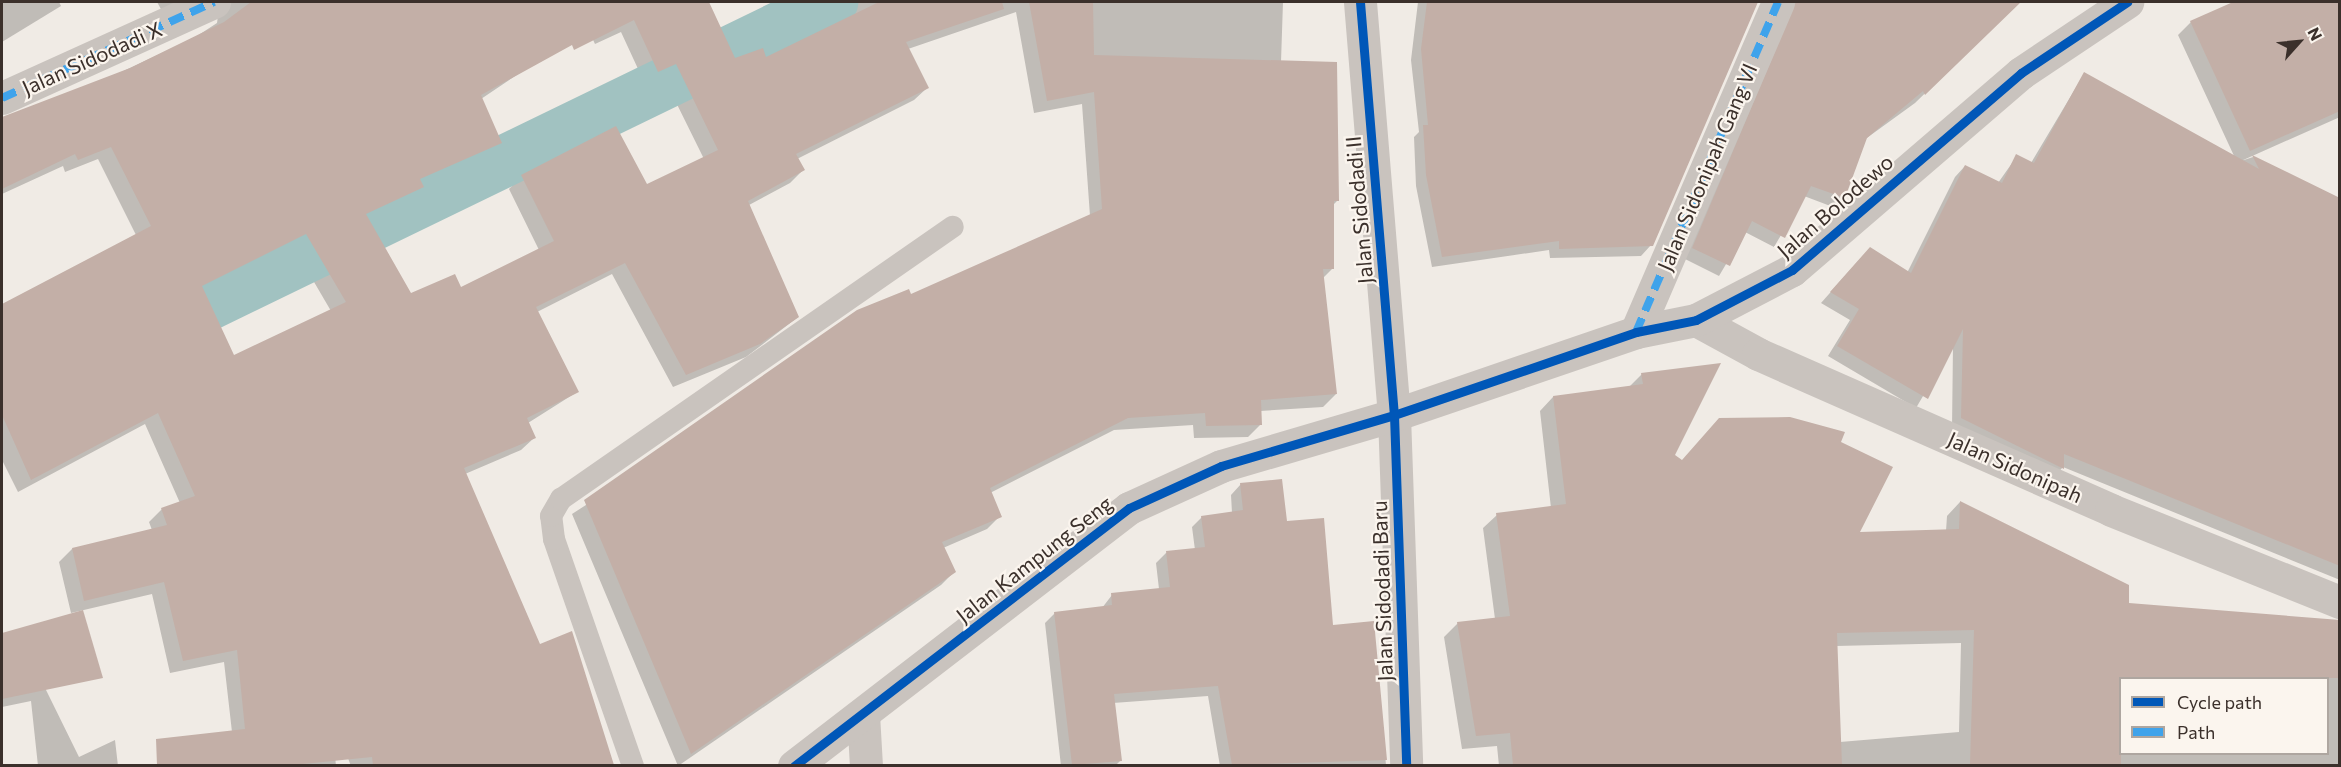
<!DOCTYPE html>
<style>
body{margin:0}
#map{position:relative;width:2341px;height:767px;overflow:hidden;background:#f0ebe5;font-family:Commissioner,sans-serif}
div>[style]{position:absolute}
[style*='--x']{left:calc(var(--x)*1px);top:calc(var(--y)*1px);width:calc(var(--w)*1px);rotate:calc(var(--a)*1deg)}
.shadow>*{inset:0;background:#0003}
.canal>*{height:52px;margin:-26px;padding:0 26px;transform-origin:26px;border-radius:26px;background:#a1c2c1}
.building>*{inset:0;background:#c3afa7}
.service>*{height:22px;margin:-11px;padding:0 11px;transform-origin:11px;border-radius:11px;background:#c9c3be}
.minor>*{height:33px;margin:-16.5px;padding:0 16.5px;transform-origin:16.5px;border-radius:16.5px;background:#c9c3be}
.tertiary>*{height:33px;margin:-16.5px;padding:0 16.5px;transform-origin:16.5px;border-radius:16.5px;background:#c9c3be}
.quiet>*{height:8px;margin-top:-4px;transform-origin:0;background:repeating-linear-gradient(90deg,#3fa3eb 0 15px,transparent 0 23px)}
.cycleway>*{height:9px;margin:-4.5px;padding:0 4.5px;transform-origin:4.5px;border-radius:4.5px;background:#0057b8}
span{translate:-50% -50%;white-space:nowrap;text-align:center;line-height:1.15;-webkit-text-stroke:4.5px #fbf5ee;paint-order:stroke}
.street-label{font-size:21px;color:#3b302b}
.frame{position:absolute;inset:0;border:3px solid #3b302b;pointer-events:none}
.legend{position:absolute;left:2119px;top:677px;width:210px;height:78px;box-sizing:border-box;background:#fbf5ee;border:2px solid #aea6a0;margin:0;padding:8px 10px;list-style:none;font-size:18px;color:#3b302b}
.legend li{display:flex;align-items:center;gap:12px;height:30px}
.legend b{width:30px;border:2px solid #aea6a0}
.north{position:absolute;left:2269px;top:12px;width:60px;height:60px;-webkit-text-stroke:4px #fbf5ee;paint-order:stroke;rotate:63deg;font-size:16px;font-weight:700;line-height:24px;text-align:center;color:#3b302b}
.north::after{content:'';display:block;margin:auto;width:21px;height:27px;background:#3b302b;clip-path:polygon(50% 0,100% 100%,50% 72%,0 100%)}
</style>
<div id="map">
<div class="shadow">
<i style="clip-path:polygon(2px 2px,59px 2px,61px 6px,2px 42px)"></i>
<i style="clip-path:polygon(157px 2px,187px 2px,162px 11px)"></i>
<i style="clip-path:polygon(evenodd,211px 2px,498px 2px,533px 64px,481px 99px,501px 143px,488px 156px,421px 185px,409px 200px,368px 219px,410px 295px,460px 289px,539px 250px,509px 189px,522px 176px,647px 186px,704px 159px,663px 76px,645px 84px,621px 32px,595px 44px,575px 2px,707px 2px,734px 60px,765px 59px,831px 27px,819px 2px,1283px 2px,1281px 62px,1337px 201px,1332px 206px,1333px 268px,1323px 278px,1336px 394px,1323px 407px,1260px 411px,1261px 424px,1248px 437px,1194px 438px,1193px 425px,1114px 430px,990px 493px,1000px 516px,987px 529px,943px 548px,954px 572px,941px 585px,678px 766px,572px 514px,910px 296px,1090px 216px,1082px 104px,1034px 113px,1016px 12px,908px 49px,927px 88px,914px 100px,797px 159px,803px 170px,790px 183px,749px 205px,798px 317px,746px 357px,673px 387px,612px 274px,537px 312px,577px 392px,528px 423px,534px 438px,521px 450px,465px 474px,539px 646px,611px 759px,604px 766px,351px 766px,331px 714px,336px 766px,216px 766px,214px 743px,213px 766px,201px 766px,199px 747px,232px 732px,224px 662px,170px 673px,152px 594px,71px 613px,59px 562px,72px 549px,152px 530px,149px 522px,162px 509px,180px 503px,145px 424px,18px 492px,2px 460px,2px 305px,136px 235px,98px 159px,65px 172px,63px 166px,2px 194px,2px 118px,85px 89px,194px 38px,217px 23px,219px 8px,211px 2px,293px 246px,331px 311px,233px 357px,202px 291px,293px 246px)"></i>
<i style="clip-path:polygon(1418px 2px,1598px 2px,1583px 139px,1603px 143px,1647px 2px,1756px 2px,1651px 245px,1641px 256px,1550px 258px,1549px 250px,1432px 267px,1416px 186px,1414px 137px,1419px 132px,1411px 60px)"></i>
<i style="clip-path:polygon(1784px 2px,2019px 2px,1915px 103px,1864px 140px,1843px 197px,1833px 207px,1804px 196px,1774px 247px,1745px 232px,1719px 276px,1683px 258px)"></i>
<i style="clip-path:polygon(2237px 2px,2340px 2px,2340px 117px,2241px 161px,2253px 157px,2340px 199px,2340px 580px,2063px 467px,2053px 478px,1952px 428px,1953px 345px,1916px 408px,1828px 356px,1850px 320px,1821px 303px,1860px 259px,1907px 273px,1955px 177px,1965px 166px,1998px 183px,2017px 156px,2031px 163px,2084px 74px,2235px 158px,2178px 35px,2191px 22px)"></i>
<i style="clip-path:polygon(evenodd,1642px 374px,1673px 455px,1681px 461px,1839px 442px,1858px 534px,1946px 531px,1947px 516px,1960px 502px,2128px 586px,2127px 604px,2340px 621px,2340px 766px,1499px 766px,1497px 746px,1462px 749px,1444px 637px,1458px 623px,1495px 619px,1483px 528px,1497px 515px,1551px 508px,1540px 411px,1553px 397px,1629px 387px,1642px 374px,1961px 643px,1959px 732px,1840px 742px,1836px 646px,1961px 643px,1642px 374px,2120px 678px,2328px 678px,2328px 754px,2120px 754px,2120px 678px)"></i>
<i style="clip-path:polygon(1241px 484px,1286px 523px,1332px 626px,1373px 622px,1386px 765px,1220px 766px,1208px 696px,1113px 703px,1120px 761px,1115px 766px,1061px 766px,1045px 623px,1055px 613px,1102px 608px,1112px 595px,1159px 589px,1156px 563px,1166px 553px,1195px 550px,1192px 527px,1202px 517px,1232px 513px,1231px 495px)"></i>
<i style="clip-path:polygon(17px 631px,79px 757px,115px 740px,118px 766px,38px 766px,31px 701px,2px 707px,2px 635px)"></i>
</div>
<div class="canal">
<i style="--x:146;--y:335;--w:763;--a:-25.89"></i>
</div>
<div class="building">
<i style="clip-path:polygon(evenodd,251px 2px,709px 2px,735px 58px,763px 48px,766px 57px,879px 2px,1002px 2px,1004px 9px,906px 42px,929px 88px,796px 154px,805px 170px,748px 201px,799px 317px,760px 344px,686px 375px,625px 263px,536px 307px,579px 392px,527px 418px,536px 438px,464px 468px,540px 644px,572px 631px,614px 765px,373px 765px,372px 757px,293px 765px,157px 765px,156px 739px,245px 729px,237px 650px,183px 661px,164px 582px,84px 601px,72px 548px,167px 525px,161px 508px,195px 496px,158px 413px,31px 480px,2px 415px,2px 304px,151px 226px,111px 147px,78px 160px,75px 154px,2px 189px,2px 117px,130px 68px,224px 22px,251px 2px,634px 20px,658px 72px,676px 64px,718px 150px,647px 184px,616px 126px,521px 175px,554px 241px,461px 287px,455px 274px,411px 293px,366px 214px,424px 187px,420px 179px,502px 143px,481px 95px,572px 45px,574px 50px,634px 20px,251px 2px,306px 234px,346px 302px,234px 355px,202px 286px,306px 234px)"></i>
<i style="clip-path:polygon(1029px 2px,1093px 2px,1094px 55px,1337px 62px,1339px 201px,1334px 201px,1334px 269px,1323px 269px,1337px 394px,1261px 400px,1262px 425px,1206px 426px,1205px 413px,1128px 418px,990px 488px,1002px 517px,942px 542px,956px 572px,691px 754px,584px 500px,857px 310px,909px 289px,911px 294px,1102px 209px,1094px 92px,1047px 101px)"></i>
<i style="clip-path:polygon(1427px 2px,1758px 2px,1653px 246px,1559px 249px,1559px 241px,1442px 257px,1426px 175px,1423px 125px,1428px 125px,1421px 49px)"></i>
<i style="clip-path:polygon(1796px 2px,2021px 2px,1925px 95px,1923px 91px,1867px 138px,1845px 198px,1811px 186px,1785px 238px,1752px 221px,1730px 266px,1692px 248px)"></i>
<i style="clip-path:polygon(2233px 2px,2340px 2px,2340px 111px,2250px 151px,2190px 21px)"></i>
<i style="clip-path:polygon(2084px 72px,2259px 169px,2252px 155px,2340px 198px,2340px 566px,2064px 454px,2064px 469px,1961px 418px,1963px 329px,1928px 399px,1837px 346px,1859px 309px,1830px 292px,1870px 247px,1911px 273px,1965px 165px,2002px 183px,2016px 154px,2034px 163px)"></i>
<i style="clip-path:polygon(1721px 363px,1675px 455px,1682px 460px,1719px 418px,1790px 417px,1845px 432px,1841px 442px,1893px 467px,1860px 532px,1959px 529px,1960px 501px,2129px 585px,2129px 603px,2340px 620px,2340px 678px,2121px 678px,2121px 765px,1970px 765px,1974px 630px,1837px 633px,1842px 765px,1513px 765px,1510px 733px,1476px 736px,1457px 622px,1510px 616px,1496px 513px,1566px 504px,1553px 396px,1643px 384px,1641px 373px)"></i>
<i style="clip-path:polygon(1282px 479px,1287px 521px,1324px 518px,1333px 625px,1374px 621px,1387px 760px,1232px 765px,1218px 686px,1114px 694px,1122px 761px,1072px 765px,1054px 612px,1112px 605px,1111px 593px,1170px 587px,1166px 551px,1205px 547px,1201px 516px,1243px 510px,1240px 483px)"></i>
<i style="clip-path:polygon(83px 610px,103px 678px,2px 699px,2px 633px)"></i>
</div>
<div class="service">
<i style="--x:633;--y:766;--w:240;--a:-109.2"></i>
<i style="--x:554;--y:539;--w:23;--a:-97"></i>
<i style="--x:551;--y:516;--w:20;--a:-60"></i>
<i style="--x:561;--y:499;--w:477;--a:-34.8"></i>
</div>
<div class="minor">
<i style="--x:2;--y:98;--w:233;--a:-24.4"></i>
<i style="--x:1696;--y:320;--w:71;--a:28.7"></i>
<i style="--x:1758;--y:354;--w:386;--a:23.8"></i>
<i style="--x:2111;--y:510;--w:247;--a:21.9"></i>
<i style="--x:1636;--y:332;--w:359;--a:-66.7"></i>
<i style="--x:863;--y:714;--w:52;--a:86.7"></i>
</div>
<div class="tertiary">
<i style="--x:1360;--y:2;--w:414;--a:85.3"></i>
<i style="--x:1394;--y:415;--w:351;--a:88"></i>
<i style="--x:794;--y:766;--w:423;--a:-37.6"></i>
<i style="--x:1129;--y:508;--w:101;--a:-24.5"></i>
<i style="--x:1221;--y:466;--w:180;--a:-16.4"></i>
<i style="--x:1394;--y:415;--w:256;--a:-18.9"></i>
<i style="--x:1636;--y:332;--w:61;--a:-11.3"></i>
<i style="--x:1696;--y:320;--w:108;--a:-27.5"></i>
<i style="--x:1792;--y:270;--w:302;--a:-40.7"></i>
<i style="--x:2021;--y:73;--w:128;--a:-33.8"></i>
</div>
<div class="quiet">
<i style="--x:2;--y:98;--w:233;--a:-24.4"></i>
<i style="--x:1636;--y:332;--w:359;--a:-66.7"></i>
</div>
<div class="cycleway">
<i style="--x:1360;--y:2;--w:414;--a:85.3"></i>
<i style="--x:1394;--y:415;--w:351;--a:88"></i>
<i style="--x:794;--y:766;--w:423;--a:-37.6"></i>
<i style="--x:1129;--y:508;--w:101;--a:-24.5"></i>
<i style="--x:1221;--y:466;--w:180;--a:-16.4"></i>
<i style="--x:1394;--y:415;--w:256;--a:-18.9"></i>
<i style="--x:1636;--y:332;--w:61;--a:-11.3"></i>
<i style="--x:1696;--y:320;--w:108;--a:-27.5"></i>
<i style="--x:1792;--y:270;--w:302;--a:-40.7"></i>
<i style="--x:2021;--y:73;--w:128;--a:-33.8"></i>
</div>
<div class="street-label">
<span style="left:92px;top:58px;rotate:-24deg">Jalan Sidodadi X</span>
<span style="left:1707px;top:167px;rotate:-67deg">Jalan Sidonipah Gang VI</span>
<span style="left:1835px;top:206px;rotate:-41deg">Jalan Bolodewo</span>
<span style="left:1359px;top:210px;rotate:-95deg">Jalan Sidodadi II</span>
<span style="left:2015px;top:467px;rotate:24deg">Jalan Sidonipah</span>
<span style="left:1034px;top:559px;rotate:-38deg">Jalan Kampung Seng</span>
<span style="left:1382px;top:591px;rotate:-92deg">Jalan Sidodadi Baru</span>
</div>
<div class="frame"></div>
<ul class="legend">
<li><b style="height:8px;background:#0057b8"></b>Cycle path</li>
<li><b style="height:8px;background:#3fa3eb"></b>Path</li>
</ul>
<div class="north">N</div>
</div>
